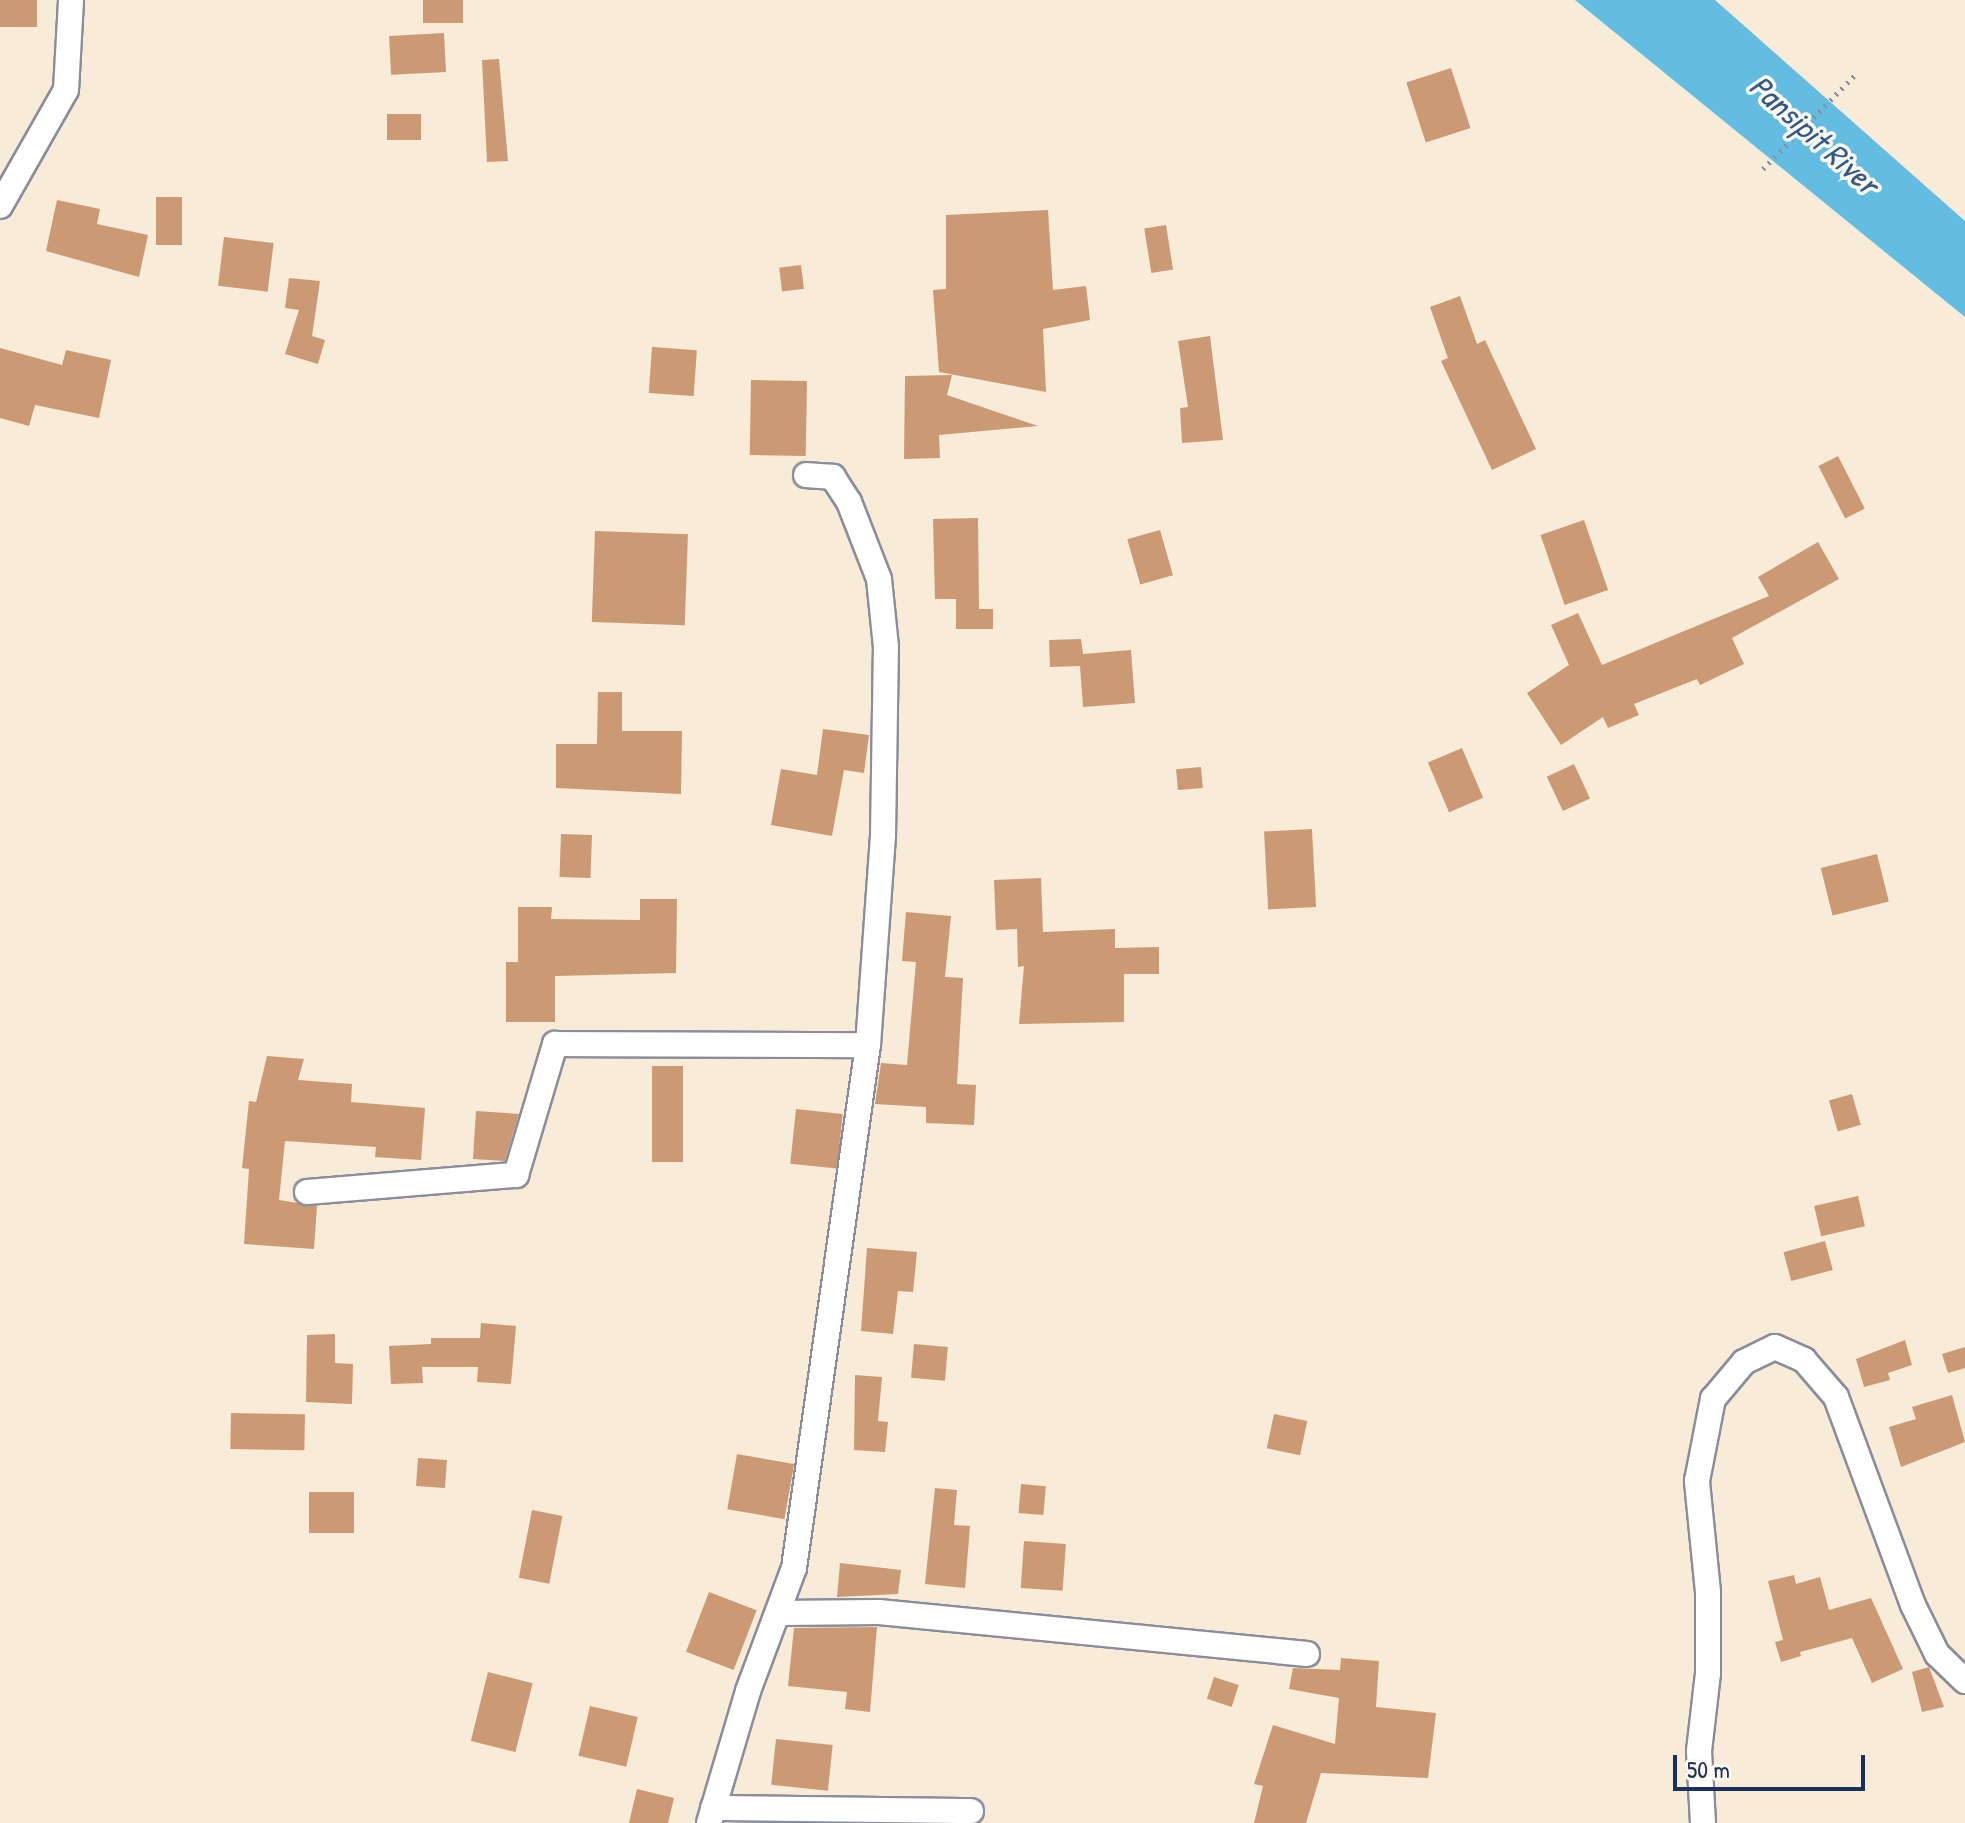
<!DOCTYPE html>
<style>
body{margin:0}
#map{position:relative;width:1965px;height:1823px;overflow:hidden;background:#f8ebd8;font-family:"Patrick Hand",sans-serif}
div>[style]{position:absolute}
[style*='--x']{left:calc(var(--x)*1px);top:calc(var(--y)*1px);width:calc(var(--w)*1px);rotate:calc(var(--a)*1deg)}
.water>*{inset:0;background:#63bce1}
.building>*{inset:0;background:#cb9974;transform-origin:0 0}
.path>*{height:5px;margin-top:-2.5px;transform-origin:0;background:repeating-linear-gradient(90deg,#8a8d9b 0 2px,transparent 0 8px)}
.roads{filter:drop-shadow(2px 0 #8a8d9b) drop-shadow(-2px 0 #8a8d9b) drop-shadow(0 2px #8a8d9b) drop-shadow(0 -2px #8a8d9b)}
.street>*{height:24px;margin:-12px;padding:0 12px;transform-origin:12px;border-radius:12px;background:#fff}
span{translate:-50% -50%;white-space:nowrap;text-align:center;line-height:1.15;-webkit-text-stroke:7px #fbf7ec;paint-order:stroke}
.water-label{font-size:32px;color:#315985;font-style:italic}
.scale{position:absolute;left:1673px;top:1755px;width:192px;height:36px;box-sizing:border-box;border:4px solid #1b2f5e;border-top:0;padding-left:10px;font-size:24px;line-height:28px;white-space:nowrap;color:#1b2f5e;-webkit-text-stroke:6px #fbf7ec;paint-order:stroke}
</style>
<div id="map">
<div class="water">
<i style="clip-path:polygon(1575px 0,1715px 0,1965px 221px,1965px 317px)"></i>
</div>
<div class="building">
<i style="left:0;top:0;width:37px;height:27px"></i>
<i style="left:423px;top:0;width:40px;height:23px"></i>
<i style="left:444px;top:33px;width:39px;height:55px;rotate:87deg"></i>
<i style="clip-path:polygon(499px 59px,508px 161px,487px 162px,482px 60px)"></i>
<i style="left:1451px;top:68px;width:63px;height:47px;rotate:72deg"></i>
<i style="left:421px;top:114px;width:26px;height:34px;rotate:90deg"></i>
<i style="left:156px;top:197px;width:26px;height:48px"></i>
<i style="clip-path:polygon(57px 200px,100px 209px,97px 224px,148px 235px,139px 277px,46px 251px)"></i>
<i style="clip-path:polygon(1048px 210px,1053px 290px,1086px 286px,1090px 320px,1043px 329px,1046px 392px,939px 372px,933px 290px,946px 289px,946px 215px)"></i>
<i style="left:1166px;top:225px;width:45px;height:22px;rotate:81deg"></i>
<i style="left:224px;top:237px;width:50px;height:49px;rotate:7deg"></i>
<i style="left:801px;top:265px;width:24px;height:22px;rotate:83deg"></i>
<i style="clip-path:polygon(289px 278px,320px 281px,312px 336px,325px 340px,318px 364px,285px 354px,299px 310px,285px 308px)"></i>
<i style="clip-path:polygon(1460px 296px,1477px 344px,1485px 340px,1536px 449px,1492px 470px,1441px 361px,1448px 358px,1430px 307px)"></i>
<i style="clip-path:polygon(1210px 336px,1223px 440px,1182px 443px,1180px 408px,1188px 407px,1178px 341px)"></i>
<i style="left:652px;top:347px;width:45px;height:46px;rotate:4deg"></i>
<i style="clip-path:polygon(0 348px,62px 365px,66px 350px,111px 360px,99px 418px,35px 405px,29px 426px,0 418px)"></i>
<i style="clip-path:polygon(952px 375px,947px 395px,1038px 426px,939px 435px,940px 458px,904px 459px,905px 376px)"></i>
<i style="left:751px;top:380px;width:56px;height:75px;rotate:1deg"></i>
<i style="left:1838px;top:456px;width:59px;height:22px;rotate:63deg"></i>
<i style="clip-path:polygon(978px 518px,979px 609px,993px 609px,993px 629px,956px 629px,956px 599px,935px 599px,933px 519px)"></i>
<i style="left:1584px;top:520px;width:74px;height:46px;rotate:71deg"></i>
<i style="left:1160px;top:530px;width:47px;height:34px;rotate:74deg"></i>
<i style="left:595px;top:531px;width:93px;height:91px;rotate:2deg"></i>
<i style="clip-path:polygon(1818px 542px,1839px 579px,1732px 638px,1744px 664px,1700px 685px,1697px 679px,1634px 704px,1639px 715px,1608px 728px,1603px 717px,1561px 745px,1527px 693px,1569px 665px,1551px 625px,1578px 613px,1602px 665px,1769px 596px,1758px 577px)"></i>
<i style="clip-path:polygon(1081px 639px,1083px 654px,1131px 650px,1135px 703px,1083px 707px,1080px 666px,1050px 667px,1049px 640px)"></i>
<i style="clip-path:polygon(598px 692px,622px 692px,622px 731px,682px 731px,681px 794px,556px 788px,556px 744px,597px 744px)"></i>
<i style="clip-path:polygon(823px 729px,869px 735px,864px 773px,844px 770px,832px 836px,771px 825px,781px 769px,817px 775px)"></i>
<i style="left:1462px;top:748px;width:54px;height:37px;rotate:67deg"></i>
<i style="left:1574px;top:764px;width:38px;height:30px;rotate:65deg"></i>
<i style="left:1201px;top:767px;width:21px;height:25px;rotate:85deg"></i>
<i style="left:1312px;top:829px;width:78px;height:48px;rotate:87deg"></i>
<i style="left:561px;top:834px;width:31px;height:43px;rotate:2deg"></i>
<i style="left:1877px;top:854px;width:49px;height:58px;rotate:76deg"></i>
<i style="clip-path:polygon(1041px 878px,1043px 932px,1115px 929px,1115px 948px,1159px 947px,1159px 974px,1124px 974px,1124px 1022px,1019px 1024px,1024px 966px,1018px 967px,1017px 929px,996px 930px,994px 880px)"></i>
<i style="clip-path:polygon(640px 899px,677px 899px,676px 973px,555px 976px,555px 1022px,506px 1022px,506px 962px,518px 962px,518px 907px,552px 907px,551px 919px,640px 920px)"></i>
<i style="clip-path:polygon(906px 912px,951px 916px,945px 977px,963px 978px,957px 1084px,976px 1085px,974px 1125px,926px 1123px,926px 1107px,875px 1104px,881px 1063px,907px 1065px,916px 962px,902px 961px)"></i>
<i style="clip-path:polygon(267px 1056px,304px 1059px,298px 1080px,352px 1084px,351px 1102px,425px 1108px,421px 1160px,375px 1157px,376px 1147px,285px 1141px,279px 1200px,317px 1206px,314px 1249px,244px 1244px,249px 1169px,242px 1168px,249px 1101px,256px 1102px)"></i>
<i style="left:652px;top:1066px;width:31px;height:96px"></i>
<i style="left:1852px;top:1094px;width:32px;height:24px;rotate:74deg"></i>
<i style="left:796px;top:1109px;width:47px;height:55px;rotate:6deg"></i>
<i style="clip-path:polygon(476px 1111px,519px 1114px,505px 1161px,473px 1159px)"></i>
<i style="left:1858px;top:1196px;width:31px;height:45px;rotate:77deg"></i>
<i style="left:1825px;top:1241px;width:30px;height:43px;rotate:75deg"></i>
<i style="clip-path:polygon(867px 1248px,917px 1252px,913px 1292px,898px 1291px,893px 1334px,861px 1331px)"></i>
<i style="clip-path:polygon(481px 1323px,516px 1326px,511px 1384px,477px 1382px,478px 1367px,422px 1367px,423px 1383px,391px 1384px,389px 1346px,431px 1344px,431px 1338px,480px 1338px)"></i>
<i style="clip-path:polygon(335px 1334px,335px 1363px,353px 1364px,352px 1404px,306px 1402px,307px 1335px)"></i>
<i style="clip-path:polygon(1905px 1340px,1912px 1365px,1888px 1373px,1890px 1380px,1864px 1387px,1856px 1359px)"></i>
<i style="left:914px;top:1344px;width:34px;height:34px;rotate:5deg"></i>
<i style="clip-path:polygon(1965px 1347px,1965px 1368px,1948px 1373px,1942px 1354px)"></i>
<i style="clip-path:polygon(855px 1375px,882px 1377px,878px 1421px,888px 1422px,885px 1452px,854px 1450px)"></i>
<i style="clip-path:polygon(1952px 1395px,1965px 1442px,1901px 1467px,1889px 1427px,1916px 1419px,1912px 1407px)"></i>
<i style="left:231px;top:1413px;width:74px;height:36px;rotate:1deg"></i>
<i style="left:1274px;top:1414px;width:34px;height:35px;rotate:12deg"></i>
<i style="left:737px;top:1454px;width:58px;height:56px;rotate:10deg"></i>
<i style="left:418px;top:1458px;width:29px;height:28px;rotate:4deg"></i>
<i style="left:1021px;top:1484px;width:25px;height:29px;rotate:5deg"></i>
<i style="clip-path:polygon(935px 1488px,957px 1490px,954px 1525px,970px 1526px,965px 1588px,925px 1584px)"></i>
<i style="left:309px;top:1492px;width:45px;height:41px"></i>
<i style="left:532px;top:1510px;width:31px;height:69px;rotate:11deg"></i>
<i style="left:1024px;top:1541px;width:42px;height:47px;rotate:4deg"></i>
<i style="clip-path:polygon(840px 1563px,901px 1570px,898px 1594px,837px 1597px)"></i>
<i style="clip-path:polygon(1794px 1575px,1796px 1584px,1820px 1577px,1829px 1610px,1871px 1598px,1903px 1669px,1872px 1683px,1852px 1638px,1800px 1652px,1801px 1656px,1781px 1662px,1775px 1642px,1783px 1640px,1768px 1581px)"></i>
<i style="left:709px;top:1592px;width:51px;height:64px;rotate:21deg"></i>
<i style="clip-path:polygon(877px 1627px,870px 1712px,845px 1709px,847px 1692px,788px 1686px,794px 1628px)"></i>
<i style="clip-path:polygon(1341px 1658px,1379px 1661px,1376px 1707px,1436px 1713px,1428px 1778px,1321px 1773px,1306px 1823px,1254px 1823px,1263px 1786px,1254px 1784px,1273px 1725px,1335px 1744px,1339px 1698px,1289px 1689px,1293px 1668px,1340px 1670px)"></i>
<i style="clip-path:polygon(1929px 1667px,1944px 1707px,1922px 1712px,1912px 1672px)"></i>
<i style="left:488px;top:1672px;width:46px;height:71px;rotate:14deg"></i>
<i style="left:1214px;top:1677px;width:26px;height:23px;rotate:18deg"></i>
<i style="left:590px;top:1706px;width:49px;height:51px;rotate:13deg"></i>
<i style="left:776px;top:1739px;width:57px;height:46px;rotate:6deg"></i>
<i style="clip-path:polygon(637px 1789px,674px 1798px,668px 1823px,629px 1823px)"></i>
</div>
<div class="path">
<i style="--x:1763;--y:169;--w:134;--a:-45.6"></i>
</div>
<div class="roads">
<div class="street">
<i style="--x:0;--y:206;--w:133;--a:-60.4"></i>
<i style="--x:66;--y:90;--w:90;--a:-86.8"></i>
<i style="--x:307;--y:1192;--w:210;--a:-4.7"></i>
<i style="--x:516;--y:1175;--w:137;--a:-73.4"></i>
<i style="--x:555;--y:1044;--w:313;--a:0.2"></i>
<i style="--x:778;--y:1613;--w:101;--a:-0.6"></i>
<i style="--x:879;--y:1612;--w:430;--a:5.6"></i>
<i style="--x:713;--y:1808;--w:258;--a:0.7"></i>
<i style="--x:709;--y:1823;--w:138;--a:-73.5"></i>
<i style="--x:748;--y:1691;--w:131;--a:-69.5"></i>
<i style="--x:794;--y:1568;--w:528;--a:-81.95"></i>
<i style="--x:868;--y:1045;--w:211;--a:-85.9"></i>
<i style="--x:883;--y:835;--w:188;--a:-89.1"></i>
<i style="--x:886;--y:647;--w:68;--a:-95.9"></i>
<i style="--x:879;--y:579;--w:83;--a:-111.3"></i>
<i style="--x:849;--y:502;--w:30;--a:-123"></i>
<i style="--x:833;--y:477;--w:27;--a:-176"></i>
<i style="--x:1703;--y:1823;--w:72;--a:-93.2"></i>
<i style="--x:1699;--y:1751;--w:79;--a:-83.4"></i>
<i style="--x:1708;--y:1673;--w:81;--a:-90"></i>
<i style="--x:1708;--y:1592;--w:112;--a:-95.7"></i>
<i style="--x:1697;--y:1481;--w:84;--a:-79"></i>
<i style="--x:1713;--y:1399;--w:48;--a:-50"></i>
<i style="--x:1744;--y:1362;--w:34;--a:-26"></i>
<i style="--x:1775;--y:1347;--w:32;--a:24"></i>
<i style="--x:1804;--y:1360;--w:49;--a:49.1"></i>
<i style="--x:1836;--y:1397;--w:222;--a:69.7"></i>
<i style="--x:1913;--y:1605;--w:55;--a:63.9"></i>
<i style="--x:1937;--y:1654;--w:39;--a:44"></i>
</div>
</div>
<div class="water-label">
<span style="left:1814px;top:135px;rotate:42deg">Pansipit River</span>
</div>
<div class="scale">50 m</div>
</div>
